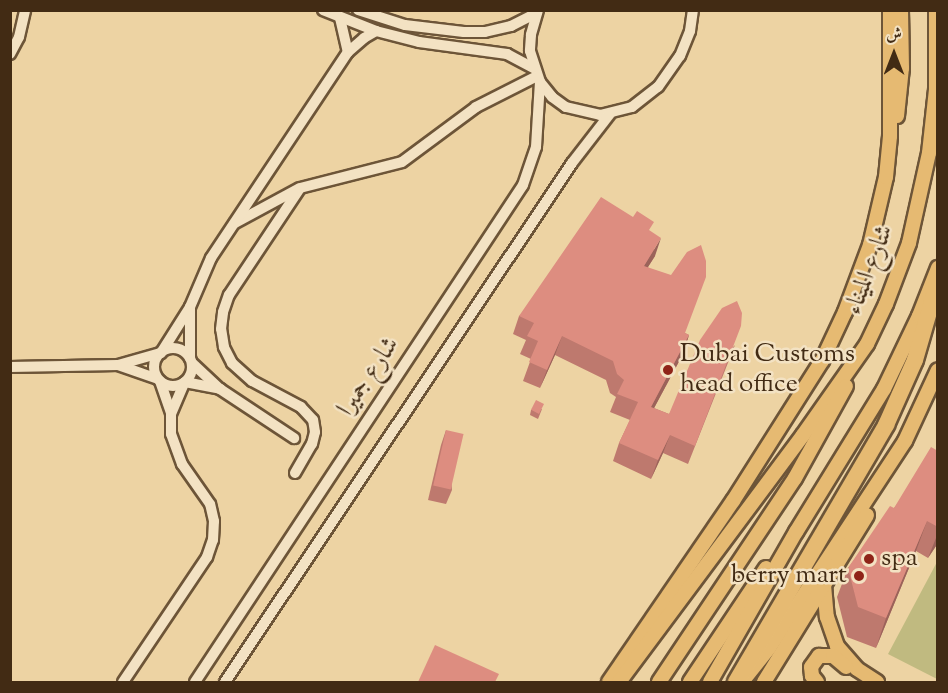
<!DOCTYPE html>
<meta charset="utf-8">
<style>
body{margin:0}
#map{position:relative;width:948px;height:693px;overflow:hidden;background:#edd3a3;font-family:"Sorts Mill Goudy",Amiri,serif}
div>[style]{position:absolute}
[style*='--x']{left:calc(var(--x)*1px);top:calc(var(--y)*1px);width:calc(var(--w)*1px);rotate:calc(var(--a)*1deg)}
.green>*{inset:0;background:#c0ba80}
.roads{filter:drop-shadow(2px 0 #6d5538) drop-shadow(-2px 0 #6d5538) drop-shadow(0 2px #6d5538) drop-shadow(0 -2px #6d5538)}
.minor>*{height:10px;margin:-5px;padding:0 5px;transform-origin:5px;border-radius:5px;background:#f3e2c3}
.minor>.ring{margin:-5px;padding:0;box-sizing:content-box;background:none;border:10px solid #f3e2c3;border-radius:50%}
.major>*{height:14px;margin:-7px;padding:0 7px;transform-origin:7px;border-radius:7px;background:#e6ba72}
.highway>*{height:16px;margin:-8px;padding:0 8px;transform-origin:8px;border-radius:8px;background:#e6ba72}
.wall>*{inset:0;background:#be796e}
.shaded-wall>*{inset:0;background:#9b635a}
.building>*{inset:0;background:#dd8d80;transform-origin:0 0}
.dots>*{width:16px;height:16px;translate:-50% -50%;box-sizing:border-box;border:3px solid #f3e2c3;border-radius:50%}
span{translate:-50% -50%;white-space:nowrap;text-align:center;line-height:1.15;-webkit-text-stroke:5px #f3e2c3;paint-order:stroke}
.street-label{font-size:26px;color:#422b14}
.poi-label{font-size:26px;color:#422b14}
.left{translate:0 -50%;text-align:left}
.right{translate:-100% -50%;text-align:right}
.frame{position:absolute;inset:0;border:12px solid #422b14;pointer-events:none}
.north{position:absolute;left:864px;top:24px;width:60px;height:60px;-webkit-text-stroke:4px #f3e2c3;paint-order:stroke;rotate:0deg;font-size:16px;font-weight:700;line-height:24px;text-align:center;color:#422b14}
.north::after{content:'';display:block;margin:auto;width:21px;height:27px;background:#422b14;clip-path:polygon(50% 0,100% 100%,50% 72%,0 100%)}
</style>
<div id="map">
<div class="green">
<i style="clip-path:polygon(937px 562px,937px 679px,888px 654px)"></i>
</div>
<div class="roads">
<div class="minor">
<i style="--x:323;--y:10;--w:57;--a:21.6"></i>
<i style="--x:376;--y:31;--w:44;--a:14.3"></i>
<i style="--x:419;--y:42;--w:89;--a:7.8"></i>
<i style="--x:507;--y:54;--w:30;--a:28"></i>
<i style="--x:358;--y:10;--w:49;--a:17.7"></i>
<i style="--x:405;--y:25;--w:59;--a:6.8"></i>
<i style="--x:464;--y:32;--w:21;--a:0"></i>
<i style="--x:485;--y:32;--w:27;--a:-13"></i>
<i style="--x:511;--y:26;--w:29;--a:-27"></i>
<i style="--x:538;--y:10;--w:26;--a:106"></i>
<i style="--x:531;--y:35;--w:16;--a:94"></i>
<i style="--x:530;--y:51;--w:33;--a:72"></i>
<i style="--x:540;--y:82;--w:19;--a:51"></i>
<i style="--x:552;--y:97;--w:17;--a:36"></i>
<i style="--x:566;--y:107;--w:35;--a:13"></i>
<i style="--x:600;--y:115;--w:33;--a:-14"></i>
<i style="--x:632;--y:107;--w:33;--a:-38"></i>
<i style="--x:658;--y:87;--w:38;--a:-55"></i>
<i style="--x:680;--y:56;--w:27;--a:-68"></i>
<i style="--x:690;--y:31;--w:21;--a:-82"></i>
<i style="--x:340;--y:18;--w:35;--a:77"></i>
<i style="--x:10;--y:54;--w:19;--a:-62"></i>
<i style="--x:19;--y:37;--w:28;--a:-77"></i>
<i style="--x:235;--y:223;--w:72;--a:-28.4"></i>
<i style="--x:190;--y:307;--w:51;--a:90"></i>
<i class="ring" style="left:154px;top:348px;width:28px;height:28px"></i>
<i style="--x:161;--y:353;--w:54;--a:-57.8"></i>
<i style="--x:190;--y:307;--w:53;--a:-66.8"></i>
<i style="--x:211;--y:258;--w:247;--a:-56.4"></i>
<i style="--x:348;--y:52;--w:21;--a:-41"></i>
<i style="--x:364;--y:38;--w:14;--a:-30"></i>
<i style="--x:192;--y:363;--w:38;--a:43"></i>
<i style="--x:220;--y:389;--w:89;--a:33.5"></i>
<i style="--x:118;--y:365;--w:42;--a:19.3"></i>
<i style="--x:10;--y:367;--w:108;--a:-1.1"></i>
<i style="--x:118;--y:365;--w:44;--a:-15.9"></i>
<i style="--x:160;--y:381;--w:34;--a:71"></i>
<i style="--x:185;--y:382;--w:36;--a:11"></i>
<i style="--x:295;--y:473;--w:34;--a:-60"></i>
<i style="--x:312;--y:444;--w:12;--a:-76"></i>
<i style="--x:315;--y:432;--w:12;--a:-99"></i>
<i style="--x:313;--y:420;--w:18;--a:-133"></i>
<i style="--x:301;--y:407;--w:55;--a:-152"></i>
<i style="--x:252;--y:381;--w:27;--a:-138"></i>
<i style="--x:232;--y:363;--w:18;--a:-117"></i>
<i style="--x:224;--y:347;--w:18;--a:-99"></i>
<i style="--x:221;--y:329;--w:17;--a:-83"></i>
<i style="--x:223;--y:312;--w:18;--a:-71"></i>
<i style="--x:229;--y:295;--w:128;--a:-56.4"></i>
<i style="--x:300;--y:188;--w:105;--a:-14.3"></i>
<i style="--x:402;--y:162;--w:92;--a:-36.6"></i>
<i style="--x:476;--y:107;--w:68;--a:-26.9"></i>
<i style="--x:123;--y:682;--w:151;--a:-56.1"></i>
<i style="--x:207;--y:557;--w:18;--a:-71"></i>
<i style="--x:213;--y:540;--w:19;--a:-87"></i>
<i style="--x:214;--y:521;--w:17;--a:-103"></i>
<i style="--x:210;--y:504;--w:49;--a:-125"></i>
<i style="--x:182;--y:464;--w:32;--a:-110"></i>
<i style="--x:171;--y:434;--w:20;--a:-90"></i>
<i style="--x:171;--y:414;--w:34;--a:-67"></i>
<i style="--x:195;--y:682;--w:595;--a:-56.58"></i>
<i style="--x:523;--y:185;--w:40;--a:-71.1"></i>
<i style="--x:536;--y:147;--w:65;--a:-86.5"></i>
<i style="--x:225;--y:682;--w:624;--a:-56.23"></i>
<i style="--x:572;--y:163;--w:62;--a:-52.2"></i>
</div>
<div class="major">
<i style="--x:897;--y:116;--w:48;--a:-84.1"></i>
<i style="--x:902;--y:68;--w:58;--a:-91"></i>
<i style="--x:824;--y:585;--w:32;--a:85"></i>
<i style="--x:827;--y:617;--w:31;--a:71"></i>
<i style="--x:837;--y:646;--w:30;--a:49"></i>
<i style="--x:857;--y:669;--w:24;--a:33"></i>
<i style="--x:609;--y:682;--w:219;--a:-55.6"></i>
<i style="--x:733;--y:501;--w:166;--a:-57.6"></i>
<i style="--x:822;--y:361;--w:54;--a:-64.9"></i>
<i style="--x:845;--y:312;--w:72;--a:-69.5"></i>
<i style="--x:870;--y:245;--w:70;--a:-76.8"></i>
<i style="--x:886;--y:177;--w:41;--a:-84.4"></i>
<i style="--x:890;--y:136;--w:126;--a:-90"></i>
<i style="--x:619;--y:682;--w:308;--a:-53.3"></i>
<i style="--x:803;--y:435;--w:111;--a:-54.9"></i>
<i style="--x:867;--y:344;--w:44;--a:-64.6"></i>
<i style="--x:886;--y:304;--w:65;--a:-69.3"></i>
<i style="--x:909;--y:243;--w:92;--a:-77.5"></i>
<i style="--x:929;--y:153;--w:63;--a:-83.7"></i>
<i style="--x:936;--y:90;--w:80;--a:-90"></i>
<i style="--x:659;--y:682;--w:245;--a:-56.3"></i>
<i style="--x:795;--y:478;--w:105;--a:-61"></i>
<i style="--x:690;--y:682;--w:137;--a:-56.3"></i>
<i style="--x:710;--y:682;--w:173;--a:-60.2"></i>
<i style="--x:796;--y:532;--w:168;--a:-58.4"></i>
<i style="--x:884;--y:389;--w:81;--a:-64.4"></i>
<i style="--x:919;--y:316;--w:52;--a:-68.4"></i>
<i style="--x:742;--y:682;--w:43;--a:-51.5"></i>
<i style="--x:769;--y:648;--w:248;--a:-56.7"></i>
<i style="--x:905;--y:441;--w:78;--a:-65.1"></i>
<i style="--x:764;--y:682;--w:196;--a:-58.3"></i>
<i style="--x:817;--y:682;--w:8;--a:-130"></i>
<i style="--x:812;--y:676;--w:9;--a:-96"></i>
<i style="--x:811;--y:667;--w:14;--a:-54"></i>
<i style="--x:819;--y:656;--w:14;--a:0"></i>
<i style="--x:833;--y:656;--w:17;--a:40"></i>
</div>
<div class="highway">
<i style="--x:736;--y:682;--w:298;--a:-59.7"></i>
<i style="--x:886;--y:425;--w:71;--a:-66"></i>
<i style="--x:915;--y:360;--w:82;--a:-73.8"></i>
</div>
</div>
<div class="wall">
<i style="clip-path:polygon(651px 232px,655px 256px,648px 267px,685px 333px,689px 335px,683px 354px,654px 408px,669px 414px,735px 345px,688px 464px,663px 453px,651px 479px,613px 461px,619px 443px,630px 420px,610px 412px,616px 397px,610px 393px,606px 380px,555px 355px,540px 388px,523px 381px,531px 359px,520px 354px,526px 340px,513px 334px,519px 316px)"></i>
<i style="clip-path:polygon(542px 409px,538px 419px,530px 415px,531px 410px)"></i>
<i style="clip-path:polygon(446px 430px,452px 490px,446px 504px,428px 500px,441px 445px)"></i>
<i style="clip-path:polygon(938px 451px,938px 543px,928px 558px,916px 551px,876px 648px,847px 637px,837px 597px,848px 568px)"></i>
</div>
<div class="shaded-wall">
<i style="clip-path:polygon(661px 238px,655px 256px,637px 284px,644px 266px)"></i>
<i style="clip-path:polygon(689px 335px,683px 354px,645px 425px,651px 407px)"></i>
<i style="clip-path:polygon(562px 336px,555px 355px,540px 388px,547px 370px)"></i>
<i style="clip-path:polygon(670px 435px,663px 453px,651px 479px,658px 460px)"></i>
<i style="clip-path:polygon(927px 521px,916px 551px,876px 648px,886px 618px)"></i>
<i style="clip-path:polygon(938px 533px,938px 543px,928px 558px)"></i>
</div>
<div class="building">
<i style="clip-path:polygon(601px 197px,633px 217px,637px 211px,654px 222px,649px 230px,661px 238px,644px 266px,671px 275px,687px 252px,701px 245px,706px 261px,706px 277px,685px 333px,689px 335px,651px 407px,669px 414px,700px 340px,722px 308px,737px 301px,742px 313px,741px 326px,695px 446px,670px 435px,658px 460px,619px 443px,638px 402px,617px 394px,624px 380px,617px 374px,613px 361px,562px 336px,547px 370px,529px 362px,538px 341px,527px 336px,534px 323px,519px 316px)"></i>
<i style="left:536px;top:400px;width:9px;height:11px;rotate:27deg"></i>
<i style="left:446px;top:430px;width:18px;height:57px;rotate:13deg"></i>
<i style="clip-path:polygon(931px 447px,938px 451px,938px 527px,927px 521px,886px 618px,858px 607px,848px 568px,890px 506px,894px 508px)"></i>
<i style="clip-path:polygon(435px 645px,499px 674px,495px 682px,418px 682px)"></i>
</div>
<div class="dots">
<i style="left:668px;top:370px;background:#8f2418"></i>
<i style="left:869px;top:559px;background:#8f2418"></i>
<i style="left:859px;top:576px;background:#8f2418"></i>
</div>
<div class="street-label">
<span style="left:870px;top:270px;rotate:-69deg">شارع الميناء</span>
<span style="left:369px;top:377px;rotate:-56deg">شارع جميرا</span>
</div>
<div class="poi-label">
<span class="left" style="left:680px;top:370px">Dubai Customs<br>head office</span>
<span class="left" style="left:881px;top:559px">spa</span>
<span class="right" style="left:847px;top:576px">berry mart</span>
</div>
<div class="frame"></div>
<div class="north">ش</div>
</div>
